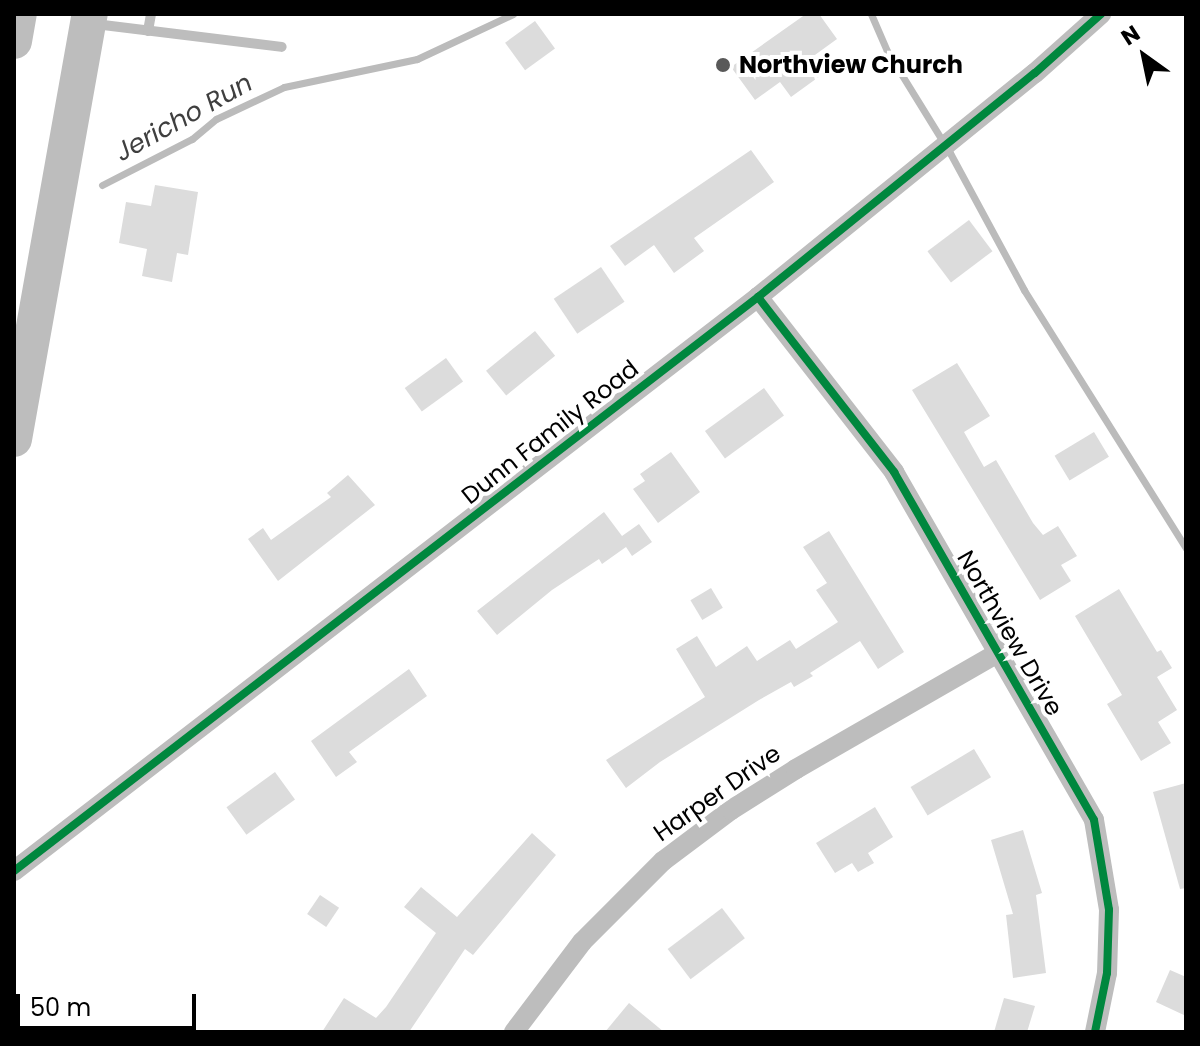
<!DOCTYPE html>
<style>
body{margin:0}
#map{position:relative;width:1200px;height:1046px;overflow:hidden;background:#fff;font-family:Poppins,sans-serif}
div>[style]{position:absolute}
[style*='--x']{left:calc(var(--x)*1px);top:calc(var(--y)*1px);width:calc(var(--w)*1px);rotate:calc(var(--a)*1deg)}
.stream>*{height:7px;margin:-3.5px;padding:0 3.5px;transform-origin:3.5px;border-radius:3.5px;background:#bbb}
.building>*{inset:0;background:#dcdcdc;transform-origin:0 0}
.lane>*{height:10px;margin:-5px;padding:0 5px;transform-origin:5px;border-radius:5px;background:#bdbdbd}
.street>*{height:20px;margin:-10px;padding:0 10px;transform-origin:10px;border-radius:10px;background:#bdbdbd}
.highway>*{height:36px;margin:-18px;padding:0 18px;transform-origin:18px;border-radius:18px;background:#bdbdbd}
.cycleway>*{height:8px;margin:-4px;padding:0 4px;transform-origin:4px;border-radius:4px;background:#00873e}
.dots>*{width:22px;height:22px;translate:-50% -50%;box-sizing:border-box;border:4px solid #fff;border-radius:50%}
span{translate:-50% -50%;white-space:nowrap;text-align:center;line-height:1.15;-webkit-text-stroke:8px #fff;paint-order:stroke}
.poi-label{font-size:24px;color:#000;font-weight:700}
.left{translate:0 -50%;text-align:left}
.street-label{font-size:24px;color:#000}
.water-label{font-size:26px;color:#3f3f3f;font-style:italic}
.frame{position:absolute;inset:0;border:16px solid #000;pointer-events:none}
.north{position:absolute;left:1104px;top:16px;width:80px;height:80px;-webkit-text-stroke:6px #fff;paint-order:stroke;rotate:327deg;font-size:22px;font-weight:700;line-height:32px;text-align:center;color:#000}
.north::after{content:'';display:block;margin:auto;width:28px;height:36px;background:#000;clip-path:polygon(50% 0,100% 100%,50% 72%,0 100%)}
.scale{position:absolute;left:16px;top:994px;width:180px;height:36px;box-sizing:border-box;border:4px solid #000;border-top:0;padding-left:10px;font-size:24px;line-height:28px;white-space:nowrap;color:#000;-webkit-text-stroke:6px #fff;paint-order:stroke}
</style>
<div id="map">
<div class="stream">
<i style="--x:871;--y:14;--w:40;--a:66.6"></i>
<i style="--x:887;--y:51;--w:120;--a:58.3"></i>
<i style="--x:950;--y:153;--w:156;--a:61.6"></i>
<i style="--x:1024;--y:290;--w:305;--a:57.9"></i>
<i style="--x:102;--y:185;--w:101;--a:-27.1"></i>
<i style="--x:192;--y:139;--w:31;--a:-40"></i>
<i style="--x:216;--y:119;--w:75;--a:-25.2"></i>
<i style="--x:284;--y:87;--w:136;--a:-11.9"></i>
<i style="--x:417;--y:59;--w:106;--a:-25.1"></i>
</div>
<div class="building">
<i style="clip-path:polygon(806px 14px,819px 14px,837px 39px,808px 60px,820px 76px,791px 97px,780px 82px,755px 100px,731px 67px)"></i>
<i style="left:535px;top:21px;width:34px;height:37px;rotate:54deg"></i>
<i style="clip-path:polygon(751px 150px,774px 182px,694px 238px,704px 251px,674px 273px,654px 245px,625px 266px,610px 246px)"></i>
<i style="clip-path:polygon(155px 185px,198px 192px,188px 255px,177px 253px,172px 282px,142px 276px,147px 249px,119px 243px,126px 202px,151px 206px)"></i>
<i style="left:969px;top:220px;width:39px;height:52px;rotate:53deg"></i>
<i style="left:601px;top:267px;width:42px;height:57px;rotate:56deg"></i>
<i style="left:535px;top:331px;width:32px;height:63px;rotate:51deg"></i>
<i style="left:446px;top:358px;width:29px;height:51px;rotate:54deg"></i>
<i style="clip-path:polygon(957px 363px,990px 416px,964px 432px,984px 467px,996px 460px,1033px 523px,1043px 535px,1058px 526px,1077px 556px,1061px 565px,1071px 581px,1040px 600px,912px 390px)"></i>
<i style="left:764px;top:388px;width:34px;height:73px;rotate:54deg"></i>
<i style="left:1094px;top:432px;width:29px;height:46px;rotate:59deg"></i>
<i style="clip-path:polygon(671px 452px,700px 492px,658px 523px,633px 489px,645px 481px,640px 474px)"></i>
<i style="clip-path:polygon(348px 475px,375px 505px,278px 581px,248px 539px,263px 528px,271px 540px,331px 497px,327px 493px)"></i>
<i style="clip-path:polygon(604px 512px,622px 536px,639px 524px,652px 542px,632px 556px,626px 547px,602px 564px,599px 559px,552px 590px,497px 635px,477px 611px)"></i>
<i style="clip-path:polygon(829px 531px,904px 652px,878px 669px,860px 641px,810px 673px,813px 676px,794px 687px,791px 682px,759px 700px,660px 762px,626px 788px,606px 760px,705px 697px,676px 649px,697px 636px,716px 667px,747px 646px,757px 661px,790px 640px,796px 649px,838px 622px,816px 590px,827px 583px,803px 547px)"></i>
<i style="left:711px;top:588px;width:23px;height:24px;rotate:59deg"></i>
<i style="clip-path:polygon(1119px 589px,1157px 652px,1161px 650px,1172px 668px,1157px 677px,1177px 710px,1158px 722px,1171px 743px,1141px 761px,1107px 704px,1122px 695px,1075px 616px)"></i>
<i style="clip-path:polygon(409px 669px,427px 696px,349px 752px,357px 762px,336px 777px,311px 741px)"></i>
<i style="left:974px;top:749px;width:33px;height:74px;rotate:59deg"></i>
<i style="left:275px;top:772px;width:34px;height:60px;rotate:54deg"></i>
<i style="clip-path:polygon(1186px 783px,1186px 888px,1180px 889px,1153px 792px)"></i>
<i style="clip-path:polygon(875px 807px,893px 837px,868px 853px,874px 863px,858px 872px,852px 863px,835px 873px,816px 843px)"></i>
<i style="clip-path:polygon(1023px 830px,1042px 893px,1036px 895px,1046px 973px,1013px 978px,1006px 915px,1013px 914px,991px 840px)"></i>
<i style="clip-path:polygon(532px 833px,556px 855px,473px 955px,465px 949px,409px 1032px,322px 1032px,344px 998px,376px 1018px,386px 1007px,436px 933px,404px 907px,421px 887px,457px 917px)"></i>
<i style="left:320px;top:895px;width:23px;height:23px;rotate:34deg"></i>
<i style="left:722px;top:908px;width:38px;height:68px;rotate:53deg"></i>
<i style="clip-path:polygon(1170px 970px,1186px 977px,1186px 1016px,1156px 1002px)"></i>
<i style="clip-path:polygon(1004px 998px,1035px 1006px,1027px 1032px,994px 1032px)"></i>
<i style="clip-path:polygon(629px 1003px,664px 1032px,605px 1032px)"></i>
</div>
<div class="lane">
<i style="--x:95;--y:24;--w:188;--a:7"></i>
<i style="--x:148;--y:31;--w:17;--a:-80"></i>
</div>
<div class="street">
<i style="--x:758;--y:297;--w:222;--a:52.1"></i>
<i style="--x:894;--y:472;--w:401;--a:60.1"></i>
<i style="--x:1094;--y:820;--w:91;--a:80.5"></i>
<i style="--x:1109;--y:910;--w:63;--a:91.8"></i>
<i style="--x:1107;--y:973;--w:60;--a:101.5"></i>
<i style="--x:14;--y:871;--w:940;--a:-37.65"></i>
<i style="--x:758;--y:297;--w:356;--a:-39"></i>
<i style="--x:1035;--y:73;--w:89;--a:-41.8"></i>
<i style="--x:514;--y:1032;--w:113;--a:-52.9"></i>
<i style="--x:582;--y:942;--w:115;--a:-45"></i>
<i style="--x:663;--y:861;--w:85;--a:-36.9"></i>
<i style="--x:731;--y:810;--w:77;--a:-32.2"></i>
<i style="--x:796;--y:769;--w:233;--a:-29.9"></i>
</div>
<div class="highway">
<i style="--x:14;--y:41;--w:27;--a:-80"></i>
<i style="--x:14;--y:439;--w:432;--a:-79.9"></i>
</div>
<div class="cycleway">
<i style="--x:758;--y:297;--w:222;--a:52.1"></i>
<i style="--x:894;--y:472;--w:401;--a:60.1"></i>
<i style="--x:1094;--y:820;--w:91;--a:80.5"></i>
<i style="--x:1109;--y:910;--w:63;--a:91.8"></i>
<i style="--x:1107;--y:973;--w:60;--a:101.5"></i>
<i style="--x:14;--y:871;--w:940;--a:-37.65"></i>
<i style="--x:758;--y:297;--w:356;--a:-39"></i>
<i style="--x:1035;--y:73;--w:89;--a:-41.8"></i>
</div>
<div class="dots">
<i style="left:723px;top:65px;background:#595959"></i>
</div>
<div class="poi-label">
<span class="left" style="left:739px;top:65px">Northview Church</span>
</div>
<div class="street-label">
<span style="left:550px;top:432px;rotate:-38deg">Dunn Family Road</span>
<span style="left:1010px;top:633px;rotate:60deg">Northview Drive</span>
<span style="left:717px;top:793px;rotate:-35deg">Harper Drive</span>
</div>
<div class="water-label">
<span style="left:184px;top:118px;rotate:-29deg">Jericho Run</span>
</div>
<div class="frame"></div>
<div class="north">N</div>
<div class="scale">50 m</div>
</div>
